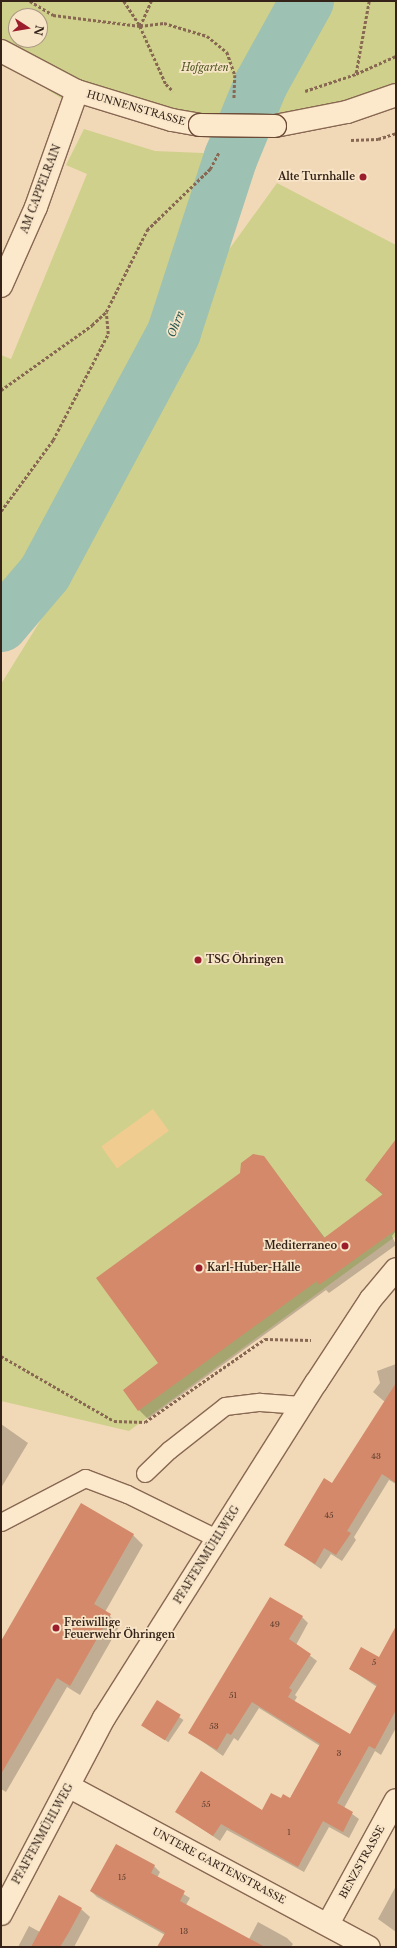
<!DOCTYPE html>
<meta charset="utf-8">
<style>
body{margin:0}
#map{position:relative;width:397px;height:1948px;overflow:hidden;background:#f1d9b8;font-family:"Libre Baskerville",serif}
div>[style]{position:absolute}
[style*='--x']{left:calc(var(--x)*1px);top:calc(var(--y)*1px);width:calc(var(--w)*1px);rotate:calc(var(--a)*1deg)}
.green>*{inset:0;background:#cfd08b}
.sand>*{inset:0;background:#f1cc91;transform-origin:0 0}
.shadow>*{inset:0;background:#0003;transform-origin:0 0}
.river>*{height:54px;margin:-27px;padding:0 27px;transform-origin:27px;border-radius:27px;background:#9dc1b2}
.building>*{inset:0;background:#d3896a;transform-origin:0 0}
.path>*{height:2.5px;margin-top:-1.25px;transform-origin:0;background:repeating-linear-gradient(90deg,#886852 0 3px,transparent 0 5px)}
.roads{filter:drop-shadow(1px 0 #886852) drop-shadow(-1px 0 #886852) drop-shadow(0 1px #886852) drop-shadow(0 -1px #886852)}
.service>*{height:17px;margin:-8.5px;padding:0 8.5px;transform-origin:8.5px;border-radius:8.5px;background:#fce8cb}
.minor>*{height:22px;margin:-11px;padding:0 11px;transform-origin:11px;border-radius:11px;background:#fce8cb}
.secondary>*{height:22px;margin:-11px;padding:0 11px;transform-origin:11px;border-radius:11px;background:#fce8cb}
.bridges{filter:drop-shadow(1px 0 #6a4a35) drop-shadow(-1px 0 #6a4a35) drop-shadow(0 1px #6a4a35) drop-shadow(0 -1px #6a4a35)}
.secondary-bridge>*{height:22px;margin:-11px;padding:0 11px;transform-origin:11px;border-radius:11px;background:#fce8cb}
.dots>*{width:11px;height:11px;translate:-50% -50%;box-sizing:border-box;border:2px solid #f8e5c8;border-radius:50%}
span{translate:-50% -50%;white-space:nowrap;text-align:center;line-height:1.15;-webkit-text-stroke:3.5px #f8e5c8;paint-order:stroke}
.number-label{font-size:8px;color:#5c3c2d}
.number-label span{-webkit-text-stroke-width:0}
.park-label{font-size:10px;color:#4c541d;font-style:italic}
.street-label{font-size:10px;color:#352319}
.poi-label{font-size:10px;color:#352319;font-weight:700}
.right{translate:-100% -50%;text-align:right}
.left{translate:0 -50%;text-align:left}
.water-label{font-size:11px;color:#26574e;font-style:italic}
.frame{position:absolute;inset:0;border:2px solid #352319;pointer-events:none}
.north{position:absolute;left:8px;top:8px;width:40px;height:40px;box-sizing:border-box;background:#f8e5c8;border:1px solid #aa9782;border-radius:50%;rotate:102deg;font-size:11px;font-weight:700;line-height:16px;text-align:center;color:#352319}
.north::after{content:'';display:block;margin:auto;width:14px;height:18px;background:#9c1d2c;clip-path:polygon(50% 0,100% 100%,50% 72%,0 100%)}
</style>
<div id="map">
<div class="green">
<i style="clip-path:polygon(evenodd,1px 1px,396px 1px,396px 87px,344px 104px,213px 136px,198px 136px,64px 100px,1px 60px,1px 1px,16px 16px,40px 16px,40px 40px,16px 40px,16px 16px)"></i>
<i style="clip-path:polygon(84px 129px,155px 151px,227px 154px,122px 416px,37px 567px,1px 608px,1px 355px,11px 359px,87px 174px,66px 165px)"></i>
<i style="clip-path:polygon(277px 183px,396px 245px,396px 1236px,129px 1431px,1px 1401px,1px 684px,65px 581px,145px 422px,220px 262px)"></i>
</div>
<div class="sand">
<i style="left:153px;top:1109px;width:27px;height:64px;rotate:54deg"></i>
</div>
<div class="shadow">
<i style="clip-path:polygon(396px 1141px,396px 1231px,392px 1236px,396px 1245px,329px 1293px,326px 1290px,148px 1419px,139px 1410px,159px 1364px,263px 1157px,325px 1238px,383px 1195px,366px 1180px)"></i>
<i style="clip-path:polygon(396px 1364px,396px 1484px,389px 1480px,354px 1537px,356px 1540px,342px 1561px,331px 1554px,321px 1569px,285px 1544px,332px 1484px,385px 1402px,373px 1392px,380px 1383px,377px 1371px)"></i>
<i style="clip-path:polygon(1px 1424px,28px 1443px,1px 1488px)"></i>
<i style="clip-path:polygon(133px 1535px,143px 1545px,105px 1612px,120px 1625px,80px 1695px,67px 1687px,6px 1792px,1px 1789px,1px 1643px)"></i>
<i style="clip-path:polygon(302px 1617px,308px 1623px,296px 1645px,317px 1661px,295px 1695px,297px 1697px,294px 1702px,350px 1735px,377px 1687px,350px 1669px,380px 1658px,396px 1639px,396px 1728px,381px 1755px,375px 1751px,344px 1808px,359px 1819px,349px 1838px,329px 1827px,304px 1872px,227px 1830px,220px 1841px,177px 1812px,262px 1812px,281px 1800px,290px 1799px,320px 1746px,259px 1708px,238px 1741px,234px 1738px,223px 1756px,189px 1732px)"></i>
<i style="left:157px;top:1702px;width:32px;height:27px;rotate:34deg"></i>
<i style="clip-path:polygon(154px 1866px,160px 1872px,157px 1878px,190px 1898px,186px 1905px,249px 1939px,258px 1922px,287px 1938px,293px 1944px,291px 1947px,158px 1947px,165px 1935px,97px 1897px,91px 1891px)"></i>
<i style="clip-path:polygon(396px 1886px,396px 1932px,378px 1919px)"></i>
<i style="clip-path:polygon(81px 1909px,90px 1917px,74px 1947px,18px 1947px,29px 1926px,40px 1932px)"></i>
</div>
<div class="river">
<i style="--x:1;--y:625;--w:68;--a:-49.8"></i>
<i style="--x:45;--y:573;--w:273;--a:-61.8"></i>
<i style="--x:174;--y:332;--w:184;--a:-72"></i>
<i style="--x:231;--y:157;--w:79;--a:-67.7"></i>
<i style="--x:261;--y:84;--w:95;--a:-61"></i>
</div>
<div class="building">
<i style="clip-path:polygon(396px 1139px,396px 1230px,319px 1285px,317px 1281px,138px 1411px,123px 1390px,158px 1363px,96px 1278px,240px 1173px,241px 1163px,253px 1154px,264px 1156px,324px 1238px,383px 1194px,365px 1180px)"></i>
<i style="clip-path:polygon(396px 1383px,396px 1483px,382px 1474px,347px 1531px,351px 1533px,336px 1555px,324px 1548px,315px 1564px,284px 1545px,324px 1478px,332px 1483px)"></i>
<i style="clip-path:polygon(81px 1503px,134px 1534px,94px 1604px,111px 1614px,70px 1686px,57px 1678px,1px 1774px,1px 1641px)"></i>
<i style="clip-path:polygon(270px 1597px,303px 1616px,289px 1639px,311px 1654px,289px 1688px,292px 1690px,288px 1697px,350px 1734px,377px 1685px,349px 1669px,361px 1647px,379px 1657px,396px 1626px,396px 1710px,375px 1749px,369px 1746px,337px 1803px,353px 1812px,343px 1832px,323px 1821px,298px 1867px,221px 1824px,213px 1836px,175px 1812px,201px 1771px,262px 1810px,271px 1793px,281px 1798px,283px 1794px,290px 1798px,320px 1744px,252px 1702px,231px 1735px,227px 1733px,217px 1750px,188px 1733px)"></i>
<i style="left:157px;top:1700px;width:28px;height:30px;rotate:32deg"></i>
<i style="clip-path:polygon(116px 1844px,155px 1865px,151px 1873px,185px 1891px,180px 1901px,265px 1947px,157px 1947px,165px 1933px,90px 1891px)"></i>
<i style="clip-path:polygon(59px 1895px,82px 1908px,69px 1932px,60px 1947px,31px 1947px)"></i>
</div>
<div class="path">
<i style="--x:30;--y:1;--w:27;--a:31"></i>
<i style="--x:53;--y:15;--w:88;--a:7.2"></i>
<i style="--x:140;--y:26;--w:24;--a:-7"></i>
<i style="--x:164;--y:23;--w:45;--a:16.8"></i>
<i style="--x:207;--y:36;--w:26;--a:39"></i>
<i style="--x:227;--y:52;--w:24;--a:71"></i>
<i style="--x:235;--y:75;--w:24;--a:92"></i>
<i style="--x:124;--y:1;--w:30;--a:57"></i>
<i style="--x:140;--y:26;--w:64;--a:65.9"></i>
<i style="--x:166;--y:84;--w:10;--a:45"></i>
<i style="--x:140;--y:26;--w:27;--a:-66"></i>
<i style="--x:356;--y:73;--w:73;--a:-79.8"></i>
<i style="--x:305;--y:91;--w:54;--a:-18.4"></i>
<i style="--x:356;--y:74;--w:44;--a:-24.2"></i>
<i style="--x:351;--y:140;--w:27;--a:-2"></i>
<i style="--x:378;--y:139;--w:19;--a:-18"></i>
<i style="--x:1;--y:390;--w:112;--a:-35.5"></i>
<i style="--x:92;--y:325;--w:19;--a:-43"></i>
<i style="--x:106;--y:312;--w:92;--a:-63.4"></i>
<i style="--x:147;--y:230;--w:88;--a:-44.1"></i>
<i style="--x:210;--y:169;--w:19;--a:-62"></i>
<i style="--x:1;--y:511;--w:88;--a:-53.8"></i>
<i style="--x:53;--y:440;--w:119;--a:-62.6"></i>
<i style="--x:108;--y:334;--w:21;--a:-95"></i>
<i style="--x:1;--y:1356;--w:130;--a:29.9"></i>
<i style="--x:114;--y:1421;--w:31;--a:2"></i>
<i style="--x:145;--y:1422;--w:146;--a:-34.7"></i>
<i style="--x:265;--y:1339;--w:46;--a:1.2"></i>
</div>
<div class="roads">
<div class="service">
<i style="--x:145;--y:1473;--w:33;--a:-44"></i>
<i style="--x:169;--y:1450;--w:71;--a:-38.2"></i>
<i style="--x:225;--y:1406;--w:35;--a:-7"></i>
<i style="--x:260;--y:1402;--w:41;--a:4.2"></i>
<i style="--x:1;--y:1522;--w:95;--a:-27.6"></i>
<i style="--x:85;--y:1478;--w:45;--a:20.9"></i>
<i style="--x:127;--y:1494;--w:102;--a:26.3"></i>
</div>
<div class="minor">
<i style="--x:1;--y:286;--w:86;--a:-66.1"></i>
<i style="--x:36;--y:207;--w:123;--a:-70.5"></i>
<i style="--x:70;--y:1787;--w:339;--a:28.2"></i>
<i style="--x:1;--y:1914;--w:221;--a:-62.3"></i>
<i style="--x:104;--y:1718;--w:396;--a:-57.7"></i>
<i style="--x:316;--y:1383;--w:100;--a:-56.8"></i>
<i style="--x:371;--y:1299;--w:39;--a:-50"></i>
<i style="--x:328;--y:1924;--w:141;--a:-61.3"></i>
</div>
<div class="secondary">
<i style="--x:1;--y:51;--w:86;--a:27.8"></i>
<i style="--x:77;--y:91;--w:99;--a:17"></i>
<i style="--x:172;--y:120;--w:28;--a:10"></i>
<i style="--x:275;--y:126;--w:73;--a:-11"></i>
<i style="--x:347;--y:112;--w:52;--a:-19.1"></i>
</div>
</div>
<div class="bridges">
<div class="secondary-bridge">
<i style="--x:200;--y:125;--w:75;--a:0.8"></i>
</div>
</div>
<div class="dots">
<i style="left:363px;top:177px;background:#9c1d2c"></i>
<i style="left:198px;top:960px;background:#9c1d2c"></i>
<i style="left:345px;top:1246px;background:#9c1d2c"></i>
<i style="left:199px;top:1268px;background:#9c1d2c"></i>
<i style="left:56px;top:1628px;background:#9c1d2c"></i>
</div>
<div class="number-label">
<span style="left:376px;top:1457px">43</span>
<span style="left:329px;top:1516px">45</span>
<span style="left:275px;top:1625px">49</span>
<span style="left:374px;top:1663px">5</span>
<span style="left:233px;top:1696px">51</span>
<span style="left:214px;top:1727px">53</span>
<span style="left:339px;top:1754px">3</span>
<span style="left:206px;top:1805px">55</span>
<span style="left:289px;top:1833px">1</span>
<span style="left:122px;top:1878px">15</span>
<span style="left:184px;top:1932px">13</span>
</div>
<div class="park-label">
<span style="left:205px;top:68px">Hofgarten</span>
</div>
<div class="street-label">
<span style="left:136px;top:108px;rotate:16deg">HUNNENSTRASSE</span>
<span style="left:41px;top:189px;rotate:-69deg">AM CAPPELRAIN</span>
<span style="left:207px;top:1555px;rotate:-58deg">PFAFFENMÜHLWEG</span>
<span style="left:43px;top:1834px;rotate:-61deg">PFAFFENMÜHLWEG</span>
<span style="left:362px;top:1862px;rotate:-61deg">BENZSTRASSE</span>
<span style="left:219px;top:1866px;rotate:28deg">UNTERE GARTENSTRASSE</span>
</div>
<div class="poi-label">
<span class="right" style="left:355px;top:177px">Alte Turnhalle</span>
<span class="left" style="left:206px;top:960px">TSG Öhringen</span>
<span class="right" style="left:337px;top:1246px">Mediterraneo</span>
<span class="left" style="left:207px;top:1268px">Karl-Huber-Halle</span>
<span class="left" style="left:64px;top:1628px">Freiwillige<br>Feuerwehr Öhringen</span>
</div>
<div class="water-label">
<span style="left:176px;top:324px;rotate:-69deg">Ohrn</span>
</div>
<div class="frame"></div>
<div class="north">N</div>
</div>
